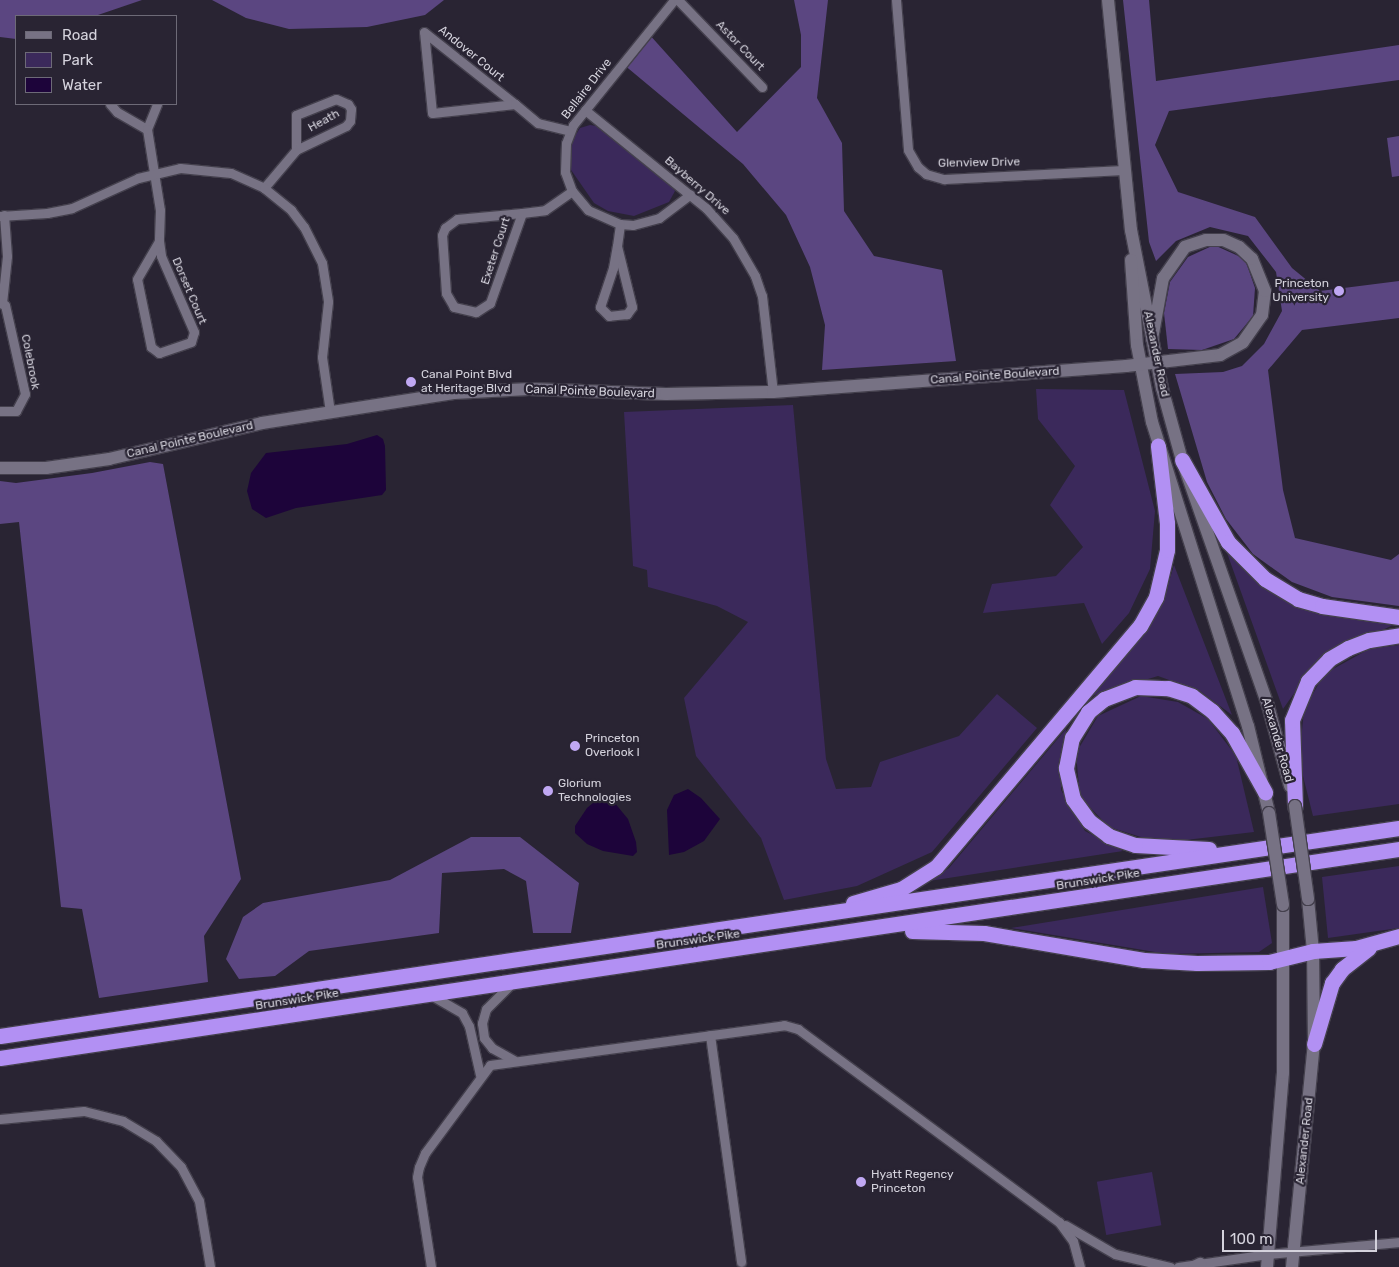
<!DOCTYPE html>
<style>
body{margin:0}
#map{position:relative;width:1399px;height:1267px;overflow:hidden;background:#292433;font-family:Rubik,sans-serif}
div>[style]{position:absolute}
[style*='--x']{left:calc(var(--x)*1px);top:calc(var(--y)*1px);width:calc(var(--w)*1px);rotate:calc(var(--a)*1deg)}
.green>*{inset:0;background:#3b295b;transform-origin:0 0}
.forest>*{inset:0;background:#5b4681}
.water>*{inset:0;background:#1d043a}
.roads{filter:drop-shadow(1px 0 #44404d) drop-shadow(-1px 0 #44404d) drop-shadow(0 1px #44404d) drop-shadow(0 -1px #44404d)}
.street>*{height:9px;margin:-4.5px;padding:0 4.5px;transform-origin:4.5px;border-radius:4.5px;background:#777284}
.secondary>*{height:12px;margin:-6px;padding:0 6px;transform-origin:6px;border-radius:6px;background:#777284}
.highway>*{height:15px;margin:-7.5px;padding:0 7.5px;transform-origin:7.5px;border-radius:7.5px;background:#b290f3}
.bridges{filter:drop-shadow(1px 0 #44404d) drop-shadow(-1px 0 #44404d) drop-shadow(0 1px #44404d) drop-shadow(0 -1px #44404d)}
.secondary-bridge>*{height:12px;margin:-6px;padding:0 6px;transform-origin:6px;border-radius:6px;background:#777284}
.dots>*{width:14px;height:14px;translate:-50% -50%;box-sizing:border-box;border:2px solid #292433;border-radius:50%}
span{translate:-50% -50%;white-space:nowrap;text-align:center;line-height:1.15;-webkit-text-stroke:4.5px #292433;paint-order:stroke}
.street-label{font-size:12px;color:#d4d2dc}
.poi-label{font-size:12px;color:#d4d2dc}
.right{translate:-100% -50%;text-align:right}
.left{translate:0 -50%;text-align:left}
.legend{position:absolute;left:15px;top:15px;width:162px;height:90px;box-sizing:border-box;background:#292433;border:1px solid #6d6a77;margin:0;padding:6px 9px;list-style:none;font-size:15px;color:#d4d2dc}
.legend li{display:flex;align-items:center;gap:10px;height:25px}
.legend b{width:25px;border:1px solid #6d6a77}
.scale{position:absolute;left:1222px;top:1230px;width:155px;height:22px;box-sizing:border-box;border:2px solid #d4d2dc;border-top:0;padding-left:6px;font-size:15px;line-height:18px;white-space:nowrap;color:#d4d2dc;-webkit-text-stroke:4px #292433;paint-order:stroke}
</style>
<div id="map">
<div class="green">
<i style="clip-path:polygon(590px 125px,596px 126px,670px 184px,675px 191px,669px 202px,634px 216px,608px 211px,594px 203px,569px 167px,572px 141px,580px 128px)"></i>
<i style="clip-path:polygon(1036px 389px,1124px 390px,1155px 511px,1150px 569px,1129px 613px,1102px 644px,1084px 603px,983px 613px,992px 584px,1056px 576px,1083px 547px,1050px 505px,1075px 466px,1038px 419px)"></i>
<i style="clip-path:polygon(793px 405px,826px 759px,836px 789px,871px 787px,880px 762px,959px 736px,997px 694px,1037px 728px,932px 852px,857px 886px,784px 900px,761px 838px,696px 756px,684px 698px,748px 622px,717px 606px,648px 587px,647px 570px,633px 566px,624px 412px)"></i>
<i style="clip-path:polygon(1227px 553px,1300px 607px,1395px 624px,1316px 662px,1283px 709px)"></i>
<i style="clip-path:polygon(1174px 565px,1232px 715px,1200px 691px,1158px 676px,1092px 696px,1142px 636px,1163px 602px)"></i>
<i style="clip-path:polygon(1399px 645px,1399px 804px,1313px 816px,1299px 760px,1304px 710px,1324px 674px,1369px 649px)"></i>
<i style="clip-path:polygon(1141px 696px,1178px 702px,1208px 719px,1236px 756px,1254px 832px,1160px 843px,1109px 827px,1080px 797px,1076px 753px,1098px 716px)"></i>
<i style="clip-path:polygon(1066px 729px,1061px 790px,1085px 831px,1123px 851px,929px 881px,949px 868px)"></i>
<i style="clip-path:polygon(1399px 866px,1399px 928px,1328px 938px,1322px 877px)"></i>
<i style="clip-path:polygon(1263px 887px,1272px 943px,1259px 952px,1167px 954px,1011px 928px)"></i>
<i style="left:1152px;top:1172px;width:54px;height:56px;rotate:80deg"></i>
</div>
<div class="forest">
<i style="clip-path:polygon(0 0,142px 0,95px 16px,16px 16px,16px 39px,0 37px)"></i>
<i style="clip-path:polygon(212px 0,444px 0,425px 15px,367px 27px,289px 29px,246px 18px)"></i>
<i style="clip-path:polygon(794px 0,828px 0,817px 98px,842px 143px,844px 211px,874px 256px,942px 270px,956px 361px,822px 370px,825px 325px,810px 267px,786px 215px,743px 164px,623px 64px,648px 33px,737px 132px,801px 67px,801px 35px)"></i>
<i style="clip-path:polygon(1123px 0,1149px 0,1156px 81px,1399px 45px,1399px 80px,1169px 111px,1155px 145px,1178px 192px,1255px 217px,1292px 268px,1320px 291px,1399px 281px,1399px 318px,1302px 330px,1268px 370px,1283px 490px,1295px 538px,1391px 560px,1399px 554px,1399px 606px,1332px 597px,1292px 582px,1253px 554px,1226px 519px,1207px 482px,1175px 374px,1223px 372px,1242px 366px,1264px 344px,1282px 311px,1276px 272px,1248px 236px,1210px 227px,1176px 241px,1156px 261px,1149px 242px)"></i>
<i style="clip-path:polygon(1399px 136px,1399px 176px,1392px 177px,1387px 138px)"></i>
<i style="clip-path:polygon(1214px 245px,1245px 259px,1255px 288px,1253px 316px,1234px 339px,1202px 350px,1168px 349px,1164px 313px,1170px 282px,1188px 257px)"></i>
<i style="clip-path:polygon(150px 462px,163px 464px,241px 879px,204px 936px,208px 982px,99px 998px,82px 909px,61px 907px,19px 522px,0 524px,0 481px,16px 483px,92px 473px)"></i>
<i style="clip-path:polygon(471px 837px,520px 837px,579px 883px,571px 933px,533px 933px,526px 881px,504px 869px,442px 873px,439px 933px,309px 951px,275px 976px,239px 979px,226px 959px,243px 917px,263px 903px,390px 880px)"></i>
</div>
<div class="water">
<i style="clip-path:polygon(377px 435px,383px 439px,385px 446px,386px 490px,382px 495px,296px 508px,266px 518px,252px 509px,247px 491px,251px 473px,266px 453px,347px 444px)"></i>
<i style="clip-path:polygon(688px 789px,701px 798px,720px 819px,704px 841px,684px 852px,669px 855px,667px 810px,674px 795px)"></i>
<i style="clip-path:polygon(609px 796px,628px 819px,636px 842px,637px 852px,633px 856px,603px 851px,587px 844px,575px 833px,575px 826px,587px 808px,600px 797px)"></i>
</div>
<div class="roads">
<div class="street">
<i style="--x:674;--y:0;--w:161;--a:128.9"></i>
<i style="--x:573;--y:125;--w:19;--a:111"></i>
<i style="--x:566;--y:143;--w:29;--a:92"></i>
<i style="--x:565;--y:172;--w:20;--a:70"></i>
<i style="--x:572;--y:191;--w:25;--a:50"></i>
<i style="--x:588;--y:210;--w:35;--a:24"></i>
<i style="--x:620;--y:224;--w:13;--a:4"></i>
<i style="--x:633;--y:225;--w:27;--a:-15"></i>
<i style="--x:659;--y:218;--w:39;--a:-37"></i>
<i style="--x:678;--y:0;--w:121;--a:46"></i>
<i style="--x:896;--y:0;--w:150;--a:85.4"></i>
<i style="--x:908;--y:150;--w:20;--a:60"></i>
<i style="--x:918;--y:167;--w:11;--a:41"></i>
<i style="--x:926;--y:174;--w:19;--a:16"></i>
<i style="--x:944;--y:179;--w:180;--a:-2.9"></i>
<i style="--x:424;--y:32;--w:116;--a:38.4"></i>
<i style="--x:515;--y:104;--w:83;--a:173.8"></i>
<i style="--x:432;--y:113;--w:81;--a:-95.6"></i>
<i style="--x:336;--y:99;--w:13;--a:23"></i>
<i style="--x:348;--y:104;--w:6;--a:59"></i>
<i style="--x:351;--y:109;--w:12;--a:95"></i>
<i style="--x:350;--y:121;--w:6;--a:129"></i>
<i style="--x:346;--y:126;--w:55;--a:154.4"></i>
<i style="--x:296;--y:150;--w:35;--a:-90"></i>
<i style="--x:296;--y:115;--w:43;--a:-21.8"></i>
<i style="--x:110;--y:104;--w:11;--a:49"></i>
<i style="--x:117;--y:112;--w:34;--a:30"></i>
<i style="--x:147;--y:129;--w:27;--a:-68"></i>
<i style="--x:515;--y:104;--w:30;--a:40"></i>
<i style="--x:538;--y:123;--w:33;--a:14"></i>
<i style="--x:585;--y:110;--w:156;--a:39"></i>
<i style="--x:706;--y:208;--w:40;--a:48"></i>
<i style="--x:733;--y:238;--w:44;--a:59.9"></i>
<i style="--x:755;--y:276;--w:21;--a:71"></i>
<i style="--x:762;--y:296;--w:97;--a:83.5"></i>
<i style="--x:147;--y:129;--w:82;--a:80.9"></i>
<i style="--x:160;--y:210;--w:31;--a:92"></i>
<i style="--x:264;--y:188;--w:50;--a:-49.9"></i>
<i style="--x:522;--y:213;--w:96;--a:109.6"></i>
<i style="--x:490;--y:303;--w:17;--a:147"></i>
<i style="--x:476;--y:312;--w:23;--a:-167"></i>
<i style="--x:454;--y:307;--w:16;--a:-120"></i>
<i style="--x:446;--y:293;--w:58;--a:-93.9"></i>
<i style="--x:442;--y:235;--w:8;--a:-67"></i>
<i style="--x:445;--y:228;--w:15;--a:-37"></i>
<i style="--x:457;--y:219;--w:65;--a:-5.3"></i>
<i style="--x:522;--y:213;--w:23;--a:-7"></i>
<i style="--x:545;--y:210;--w:33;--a:-35"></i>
<i style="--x:0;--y:216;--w:47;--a:-3.7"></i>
<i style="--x:47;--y:213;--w:25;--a:-11"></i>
<i style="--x:72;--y:208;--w:72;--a:-24.4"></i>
<i style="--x:138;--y:178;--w:43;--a:-13.4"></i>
<i style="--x:180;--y:168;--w:51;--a:5.6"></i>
<i style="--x:231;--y:173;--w:36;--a:24"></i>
<i style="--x:264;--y:188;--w:35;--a:39"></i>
<i style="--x:291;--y:210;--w:21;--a:53"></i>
<i style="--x:304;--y:227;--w:40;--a:63.4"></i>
<i style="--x:322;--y:263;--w:39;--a:81"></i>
<i style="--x:328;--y:302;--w:55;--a:96.2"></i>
<i style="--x:322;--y:357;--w:56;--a:81.7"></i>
<i style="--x:159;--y:241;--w:15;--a:82"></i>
<i style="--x:161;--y:256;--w:83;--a:66.5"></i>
<i style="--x:194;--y:332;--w:10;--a:107"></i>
<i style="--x:191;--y:342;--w:34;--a:161"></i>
<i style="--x:159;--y:353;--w:10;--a:-143"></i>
<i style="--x:151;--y:347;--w:69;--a:-101.6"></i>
<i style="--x:137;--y:279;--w:44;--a:-59.9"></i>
<i style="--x:617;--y:246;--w:63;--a:76.2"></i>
<i style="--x:632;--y:307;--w:9;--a:126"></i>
<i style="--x:627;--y:314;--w:18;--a:174"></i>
<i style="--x:609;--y:316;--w:13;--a:-135"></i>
<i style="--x:600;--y:307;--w:41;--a:-71.6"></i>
<i style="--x:613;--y:268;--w:22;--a:-80"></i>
<i style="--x:617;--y:246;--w:22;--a:-82"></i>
<i style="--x:0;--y:303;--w:5;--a:22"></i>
<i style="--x:5;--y:305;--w:91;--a:77.3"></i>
<i style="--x:25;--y:394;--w:19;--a:118"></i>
<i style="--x:16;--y:411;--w:16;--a:180"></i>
<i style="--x:2;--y:303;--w:47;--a:-83.9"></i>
<i style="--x:7;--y:256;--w:41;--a:-94.2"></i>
<i style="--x:511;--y:984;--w:35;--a:135"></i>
<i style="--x:486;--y:1009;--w:15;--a:106"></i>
<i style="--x:482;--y:1023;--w:15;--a:82"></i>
<i style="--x:484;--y:1038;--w:13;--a:51"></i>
<i style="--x:492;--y:1048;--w:25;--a:29"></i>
<i style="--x:431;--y:995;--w:36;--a:30"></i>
<i style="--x:462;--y:1013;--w:15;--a:62"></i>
<i style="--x:469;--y:1026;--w:50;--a:77.3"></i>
<i style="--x:710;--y:1035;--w:229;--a:82.2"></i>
<i style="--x:0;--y:1119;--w:84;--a:-5.4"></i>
<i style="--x:84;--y:1111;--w:40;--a:14.4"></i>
<i style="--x:123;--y:1121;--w:39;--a:31"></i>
<i style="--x:156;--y:1141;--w:36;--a:46"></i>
<i style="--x:181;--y:1167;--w:38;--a:62"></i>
<i style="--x:199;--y:1201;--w:67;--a:80.5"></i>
<i style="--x:1065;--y:1225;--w:58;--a:30.1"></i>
<i style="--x:1115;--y:1254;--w:57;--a:13.3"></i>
<i style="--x:431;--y:1267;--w:91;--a:-98.8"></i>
<i style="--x:417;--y:1177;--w:10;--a:-79"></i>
<i style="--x:419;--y:1167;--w:15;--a:-67"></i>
<i style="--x:425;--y:1153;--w:109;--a:-53.5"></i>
<i style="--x:490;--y:1065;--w:297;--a:-7.7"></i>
<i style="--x:784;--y:1025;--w:15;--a:16"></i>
<i style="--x:798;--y:1029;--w:325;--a:36.5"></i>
<i style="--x:1059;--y:1222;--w:24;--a:54"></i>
<i style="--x:1073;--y:1241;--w:27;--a:75"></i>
<i style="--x:1178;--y:1267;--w:91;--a:-8.2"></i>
<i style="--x:1268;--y:1254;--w:132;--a:-5.2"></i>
</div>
<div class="secondary">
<i style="--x:1108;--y:0;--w:231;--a:84.3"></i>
<i style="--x:1131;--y:230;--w:161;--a:78.9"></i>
<i style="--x:1162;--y:388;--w:75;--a:74.5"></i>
<i style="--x:1182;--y:460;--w:261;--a:70.7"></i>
<i style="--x:1268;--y:706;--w:83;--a:74.6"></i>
<i style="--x:1131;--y:260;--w:85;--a:86"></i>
<i style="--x:1137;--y:345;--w:78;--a:79"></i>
<i style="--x:1152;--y:422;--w:319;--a:72.5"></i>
<i style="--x:1248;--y:726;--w:89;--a:76.4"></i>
<i style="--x:0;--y:468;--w:46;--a:0"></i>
<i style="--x:46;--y:468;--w:64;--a:-8.1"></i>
<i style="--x:109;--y:459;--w:157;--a:-13.2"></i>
<i style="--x:262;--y:423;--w:194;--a:-8.9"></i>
<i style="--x:454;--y:393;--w:75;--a:-3.1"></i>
<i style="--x:529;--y:389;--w:137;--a:2.1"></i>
<i style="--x:666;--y:394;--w:107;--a:-1.1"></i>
<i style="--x:773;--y:392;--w:354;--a:-4.2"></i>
<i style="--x:1126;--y:366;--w:95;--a:-6.7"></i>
<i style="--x:1220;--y:355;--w:26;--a:-29"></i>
<i style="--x:1243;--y:342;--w:33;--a:-55"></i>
<i style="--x:1262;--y:315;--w:24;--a:-83"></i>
<i style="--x:1265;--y:291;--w:35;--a:-112"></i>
<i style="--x:1252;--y:259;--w:18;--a:-137"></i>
<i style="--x:1239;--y:247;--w:17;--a:-156"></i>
<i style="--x:1223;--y:240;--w:17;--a:180"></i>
<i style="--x:1206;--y:240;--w:22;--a:162"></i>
<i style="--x:1185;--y:247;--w:38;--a:125"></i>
<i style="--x:1163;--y:278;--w:62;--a:100.2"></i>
<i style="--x:1194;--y:1267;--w:7;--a:-27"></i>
<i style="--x:1267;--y:1267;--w:195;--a:-85.3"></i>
<i style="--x:1283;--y:1073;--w:168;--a:-90"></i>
<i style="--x:1292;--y:1267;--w:224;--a:-84.4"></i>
<i style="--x:1314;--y:1044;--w:93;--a:-90.6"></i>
<i style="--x:1313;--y:951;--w:52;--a:-95.5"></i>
</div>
<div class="highway">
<i style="--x:1182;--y:460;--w:94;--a:60.7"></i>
<i style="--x:1228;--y:542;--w:52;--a:45"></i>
<i style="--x:1265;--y:579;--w:39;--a:31"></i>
<i style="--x:1298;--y:599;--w:25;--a:16"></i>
<i style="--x:1322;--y:606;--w:78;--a:8.1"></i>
<i style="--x:1295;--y:806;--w:86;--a:-92"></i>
<i style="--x:1292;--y:720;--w:42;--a:-67.7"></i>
<i style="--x:1308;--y:681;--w:30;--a:-46"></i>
<i style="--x:1329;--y:659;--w:22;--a:-30"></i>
<i style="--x:1348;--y:648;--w:22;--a:-21"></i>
<i style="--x:1369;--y:640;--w:30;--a:-9"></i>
<i style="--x:1209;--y:849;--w:74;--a:-176.9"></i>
<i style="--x:1135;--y:845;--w:28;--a:-161"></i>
<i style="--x:1109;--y:836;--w:25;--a:-143"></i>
<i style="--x:1089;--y:821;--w:27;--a:-126"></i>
<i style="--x:1073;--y:799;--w:32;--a:-103"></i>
<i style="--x:1066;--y:768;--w:31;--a:-79"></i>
<i style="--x:1072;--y:738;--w:31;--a:-58"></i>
<i style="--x:1088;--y:712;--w:21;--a:-39"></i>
<i style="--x:1104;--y:699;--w:33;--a:-21"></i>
<i style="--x:1135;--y:687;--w:33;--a:2"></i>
<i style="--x:1168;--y:688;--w:25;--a:18"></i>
<i style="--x:1192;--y:696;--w:25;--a:37"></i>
<i style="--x:1212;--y:711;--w:30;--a:48"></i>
<i style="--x:1232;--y:733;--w:68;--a:60.8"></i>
<i style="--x:853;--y:903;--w:50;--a:-16.3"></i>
<i style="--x:901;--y:889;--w:41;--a:-32.2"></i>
<i style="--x:936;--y:867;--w:316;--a:-49.8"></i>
<i style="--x:1140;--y:626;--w:33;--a:-61"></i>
<i style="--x:1156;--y:597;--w:48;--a:-76.8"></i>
<i style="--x:1167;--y:550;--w:27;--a:-90"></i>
<i style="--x:1167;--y:523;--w:78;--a:-96.7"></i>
<i style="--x:912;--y:931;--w:72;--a:1.6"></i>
<i style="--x:984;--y:933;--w:162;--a:9.6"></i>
<i style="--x:1144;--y:960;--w:53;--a:3.2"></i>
<i style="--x:1197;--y:963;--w:72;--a:-0.8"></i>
<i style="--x:1269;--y:962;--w:45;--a:-14"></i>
<i style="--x:1313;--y:951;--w:43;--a:-4"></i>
<i style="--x:1356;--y:948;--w:45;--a:-15.6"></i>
<i style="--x:0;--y:1036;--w:1414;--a:-8.46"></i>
<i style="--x:1314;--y:1044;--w:64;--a:-73.6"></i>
<i style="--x:1332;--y:983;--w:17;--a:-54"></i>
<i style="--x:1342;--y:969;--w:34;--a:-38"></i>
<i style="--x:0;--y:1058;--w:1415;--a:-8.5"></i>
</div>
</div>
<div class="bridges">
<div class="secondary-bridge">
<i style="--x:1295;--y:806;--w:94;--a:82"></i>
<i style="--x:1269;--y:813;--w:93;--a:81.3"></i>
</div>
</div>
<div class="dots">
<i style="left:1339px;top:291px;background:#c0a8f3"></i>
<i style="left:411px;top:382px;background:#c0a8f3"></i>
<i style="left:575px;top:746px;background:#c0a8f3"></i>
<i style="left:548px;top:791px;background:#c0a8f3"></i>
<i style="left:861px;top:1182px;background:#c0a8f3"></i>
</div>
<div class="street-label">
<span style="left:740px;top:46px;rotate:46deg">Astor Court</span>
<span style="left:471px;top:54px;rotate:39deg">Andover Court</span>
<span style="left:587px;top:89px;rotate:-52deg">Bellaire Drive</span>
<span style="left:324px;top:121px;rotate:-29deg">Heath</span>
<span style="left:979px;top:163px;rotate:-1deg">Glenview Drive</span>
<span style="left:697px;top:186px;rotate:41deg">Bayberry Drive</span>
<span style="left:496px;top:251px;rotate:-72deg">Exeter Court</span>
<span style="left:189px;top:291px;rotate:67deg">Dorset Court</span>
<span style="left:1156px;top:354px;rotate:78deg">Alexander Road</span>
<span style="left:30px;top:362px;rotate:79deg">Colebrook</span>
<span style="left:995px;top:376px;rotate:-4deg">Canal Pointe Boulevard</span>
<span style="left:590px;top:392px;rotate:2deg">Canal Pointe Boulevard</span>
<span style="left:190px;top:440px;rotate:-13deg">Canal Pointe Boulevard</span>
<span style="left:1277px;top:740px;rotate:74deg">Alexander Road</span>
<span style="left:1098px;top:880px;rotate:-9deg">Brunswick Pike</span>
<span style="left:698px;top:940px;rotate:-8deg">Brunswick Pike</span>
<span style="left:297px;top:1000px;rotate:-9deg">Brunswick Pike</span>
<span style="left:1305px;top:1141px;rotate:-84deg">Alexander Road</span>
</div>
<div class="poi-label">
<span class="right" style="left:1329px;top:291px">Princeton<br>University</span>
<span class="left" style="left:421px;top:382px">Canal Point Blvd<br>at Heritage Blvd</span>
<span class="left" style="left:585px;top:746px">Princeton<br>Overlook I</span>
<span class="left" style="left:558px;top:791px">Glorium<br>Technologies</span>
<span class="left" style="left:871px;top:1182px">Hyatt Regency<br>Princeton</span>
</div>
<ul class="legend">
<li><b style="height:6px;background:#777284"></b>Road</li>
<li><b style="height:14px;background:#3b295b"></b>Park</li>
<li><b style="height:14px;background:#1d043a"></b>Water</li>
</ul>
<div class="scale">100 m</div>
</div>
